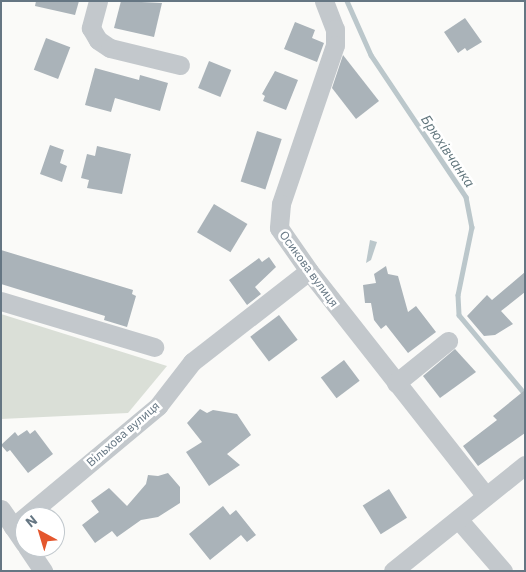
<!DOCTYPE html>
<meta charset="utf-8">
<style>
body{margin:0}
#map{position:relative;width:526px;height:572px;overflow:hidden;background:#fafaf8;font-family:"IBM Plex Sans",sans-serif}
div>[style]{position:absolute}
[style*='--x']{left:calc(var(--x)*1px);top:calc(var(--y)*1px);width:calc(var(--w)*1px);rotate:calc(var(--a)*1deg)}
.green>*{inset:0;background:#dadfd7}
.water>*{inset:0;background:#bbc7cb}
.stream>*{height:4.5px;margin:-2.25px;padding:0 2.25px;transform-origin:2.25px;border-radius:2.25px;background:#bbc7cb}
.building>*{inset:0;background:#aab3b9;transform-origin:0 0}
.minor>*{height:19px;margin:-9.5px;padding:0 9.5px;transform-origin:9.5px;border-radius:9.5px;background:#c3c8cc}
span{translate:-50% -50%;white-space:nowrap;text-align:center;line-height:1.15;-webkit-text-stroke:5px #fff;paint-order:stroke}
.street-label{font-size:12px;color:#657683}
.water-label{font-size:14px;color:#60757c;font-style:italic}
.frame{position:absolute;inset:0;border:2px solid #657683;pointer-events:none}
.north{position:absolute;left:15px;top:507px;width:50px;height:50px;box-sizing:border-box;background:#fff;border:1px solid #c1c8cd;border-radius:50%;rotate:321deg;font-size:14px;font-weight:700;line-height:20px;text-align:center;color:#657683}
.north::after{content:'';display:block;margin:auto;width:18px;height:22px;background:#e4572e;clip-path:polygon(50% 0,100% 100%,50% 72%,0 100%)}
</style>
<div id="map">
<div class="green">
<i style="clip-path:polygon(1px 314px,167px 366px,128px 413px,1px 419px)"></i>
</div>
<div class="water">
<i style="clip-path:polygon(370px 240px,377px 242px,371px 260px,366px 263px)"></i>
</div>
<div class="stream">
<i style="--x:347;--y:1;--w:59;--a:66"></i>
<i style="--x:371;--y:55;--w:171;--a:56.2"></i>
<i style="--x:466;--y:197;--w:31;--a:79"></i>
<i style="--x:472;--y:227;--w:69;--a:101.6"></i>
<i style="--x:458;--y:295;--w:20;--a:87"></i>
<i style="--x:459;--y:315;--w:103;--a:50.1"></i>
</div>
<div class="building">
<i style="clip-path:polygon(36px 1px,79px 1px,75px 15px,35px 6px)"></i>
<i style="clip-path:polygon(121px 1px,162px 3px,154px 37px,114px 28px)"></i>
<i style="clip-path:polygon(465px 18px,482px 42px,467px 51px,465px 48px,458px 53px,444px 32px)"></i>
<i style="clip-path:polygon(295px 22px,315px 30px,312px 38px,324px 43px,317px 62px,284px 49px)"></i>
<i style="left:46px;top:38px;width:26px;height:34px;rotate:21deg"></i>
<i style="clip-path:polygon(343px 55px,379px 101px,356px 119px,332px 88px)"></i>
<i style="left:209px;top:61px;width:24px;height:29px;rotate:22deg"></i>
<i style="clip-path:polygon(95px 68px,139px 80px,140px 75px,168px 83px,160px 111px,115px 98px,111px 112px,85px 105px)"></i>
<i style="clip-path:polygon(275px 71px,298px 80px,286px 110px,263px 101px,265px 96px,262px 94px)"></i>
<i style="left:257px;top:131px;width:26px;height:53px;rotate:18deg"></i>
<i style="clip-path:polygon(50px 145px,64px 150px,60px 163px,67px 166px,62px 182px,40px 174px)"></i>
<i style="clip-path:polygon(97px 146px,131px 154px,122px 194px,87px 188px,89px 180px,81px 178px,87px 154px,95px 156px)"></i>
<i style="left:214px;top:204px;width:39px;height:33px;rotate:31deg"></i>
<i style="clip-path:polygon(1px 250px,133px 290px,132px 294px,136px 296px,127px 327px,104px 320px,105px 316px,1px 284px)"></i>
<i style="clip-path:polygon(269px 257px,276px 267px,255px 287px,261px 294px,247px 305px,229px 280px,259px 258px,262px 262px)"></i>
<i style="clip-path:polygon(386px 266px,388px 274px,398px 276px,408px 312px,416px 306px,436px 332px,408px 353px,386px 325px,381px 329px,374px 320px,371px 303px,365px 303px,363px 285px,376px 283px,374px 274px)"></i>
<i style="clip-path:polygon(525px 272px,525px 292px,501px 311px,513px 324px,495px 335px,484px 336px,467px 316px,487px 295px,492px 300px)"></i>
<i style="left:279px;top:315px;width:31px;height:36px;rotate:53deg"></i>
<i style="clip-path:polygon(455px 349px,476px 372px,440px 398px,423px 376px)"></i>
<i style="left:344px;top:360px;width:26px;height:29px;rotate:53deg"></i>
<i style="clip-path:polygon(525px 390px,525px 433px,478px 466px,463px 446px,497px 420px,493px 416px)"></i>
<i style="clip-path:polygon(200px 409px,207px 413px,213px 410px,237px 414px,251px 435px,227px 454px,240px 465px,209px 486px,186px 452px,202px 442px,187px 423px)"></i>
<i style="clip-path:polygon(27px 430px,30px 434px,35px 430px,53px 454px,28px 473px,10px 450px,7px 452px,1px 445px,15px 432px,18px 436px)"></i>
<i style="clip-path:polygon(168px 473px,180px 487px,180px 503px,158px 517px,141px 520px,117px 537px,112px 531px,95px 543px,82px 525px,99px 512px,91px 501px,109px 488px,127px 506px,146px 484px,148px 475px,158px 476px)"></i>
<i style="left:389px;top:489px;width:34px;height:31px;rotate:58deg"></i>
<i style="clip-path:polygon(223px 506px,230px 515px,236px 510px,256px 535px,247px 542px,241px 535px,210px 560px,189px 534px)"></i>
</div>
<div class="minor">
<i style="--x:98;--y:1;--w:28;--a:105"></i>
<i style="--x:91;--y:28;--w:14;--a:60"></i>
<i style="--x:98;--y:40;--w:14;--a:34"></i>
<i style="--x:110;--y:48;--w:72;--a:13.7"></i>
<i style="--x:324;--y:1;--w:30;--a:69"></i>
<i style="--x:335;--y:29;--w:16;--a:90"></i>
<i style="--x:335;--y:45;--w:168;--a:108.8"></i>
<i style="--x:281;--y:204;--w:24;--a:95"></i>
<i style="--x:279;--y:228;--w:52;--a:55.1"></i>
<i style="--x:309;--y:271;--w:286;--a:51.8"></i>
<i style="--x:1;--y:301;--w:160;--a:16.7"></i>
<i style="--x:396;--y:383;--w:67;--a:-38.9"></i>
<i style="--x:1;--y:509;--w:42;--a:55.6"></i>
<i style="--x:458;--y:519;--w:69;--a:49.1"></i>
<i style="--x:13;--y:527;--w:189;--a:-39.8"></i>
<i style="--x:158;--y:406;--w:56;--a:-52.3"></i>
<i style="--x:192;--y:362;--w:148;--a:-37.9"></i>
<i style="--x:27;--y:547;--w:29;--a:56"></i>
<i style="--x:393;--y:571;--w:169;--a:-38.8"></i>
</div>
<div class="street-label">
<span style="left:309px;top:269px;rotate:54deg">Осикова вулиця</span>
<span style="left:123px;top:434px;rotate:-41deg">Вільхова вулиця</span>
</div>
<div class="water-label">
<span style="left:448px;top:151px;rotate:56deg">Брюхівчанка</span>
</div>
<div class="frame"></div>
<div class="north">N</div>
</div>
